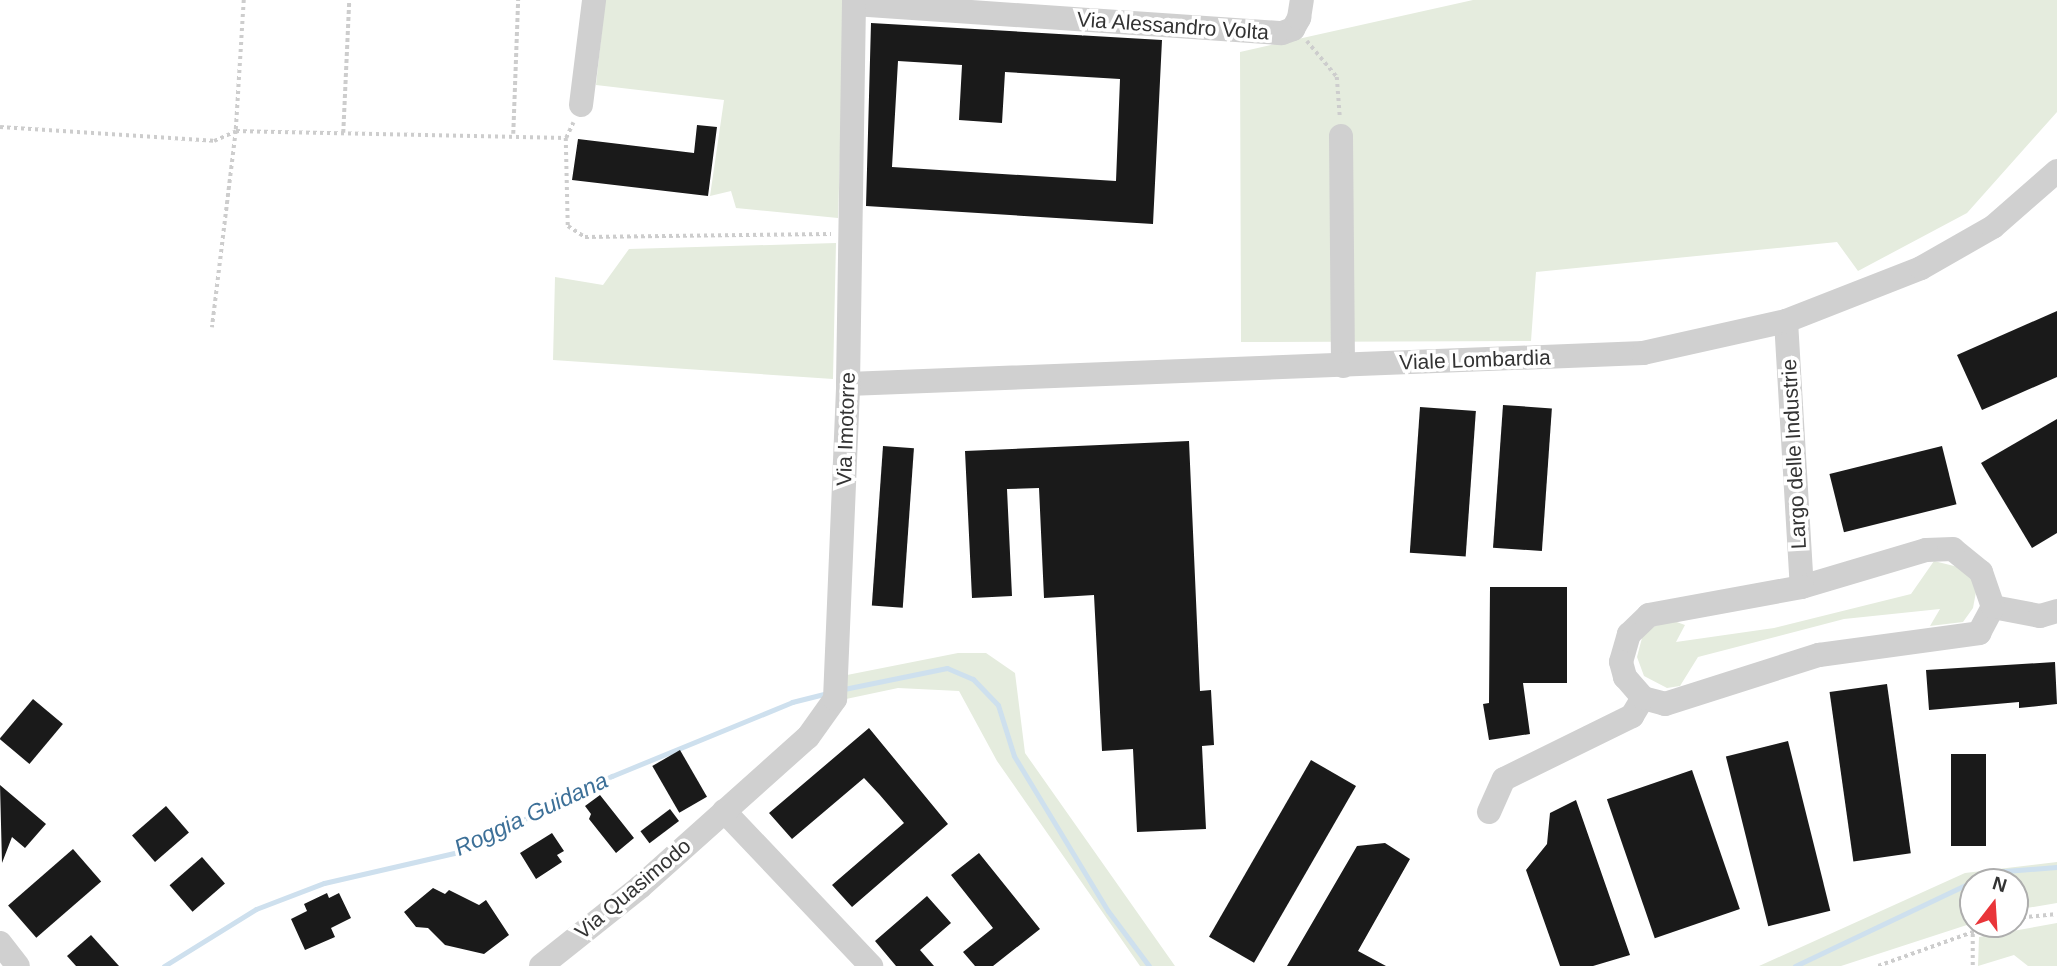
<!DOCTYPE html>
<style>
body{margin:0}
#map{position:relative;width:2057px;height:966px;overflow:hidden;background:#fff;font-family:Arial,sans-serif}
div>[style]{position:absolute}
[style*='--x']{left:calc(var(--x)*1px);top:calc(var(--y)*1px);width:calc(var(--w)*1px);rotate:calc(var(--a)*1deg)}
.green>*{inset:0;background:#e5ecde}
.stream>*{height:5px;margin:-2.5px;padding:0 2.5px;transform-origin:2.5px;border-radius:2.5px;background:#cee0ee}
.building>*{inset:0;background:#1a1a1a;transform-origin:0 0}
.path>*{height:3.5px;margin-top:-1.75px;transform-origin:0;background:repeating-linear-gradient(90deg,#cdcdcd 0 3.5px,transparent 0 7px)}
.minor>*{height:24px;margin:-12px;padding:0 12px;transform-origin:12px;border-radius:12px;background:#d0d0d0}
span{translate:-50% -50%;white-space:nowrap;text-align:center;line-height:1.15;-webkit-text-stroke:7px #fff;paint-order:stroke}
.street-label{font-size:21px;color:#333}
.water-label{font-size:23px;color:#3d7098;font-style:italic}
.north{position:absolute;left:1959px;top:868px;width:70px;height:70px;box-sizing:border-box;background:#fff;border:2px solid #adadad;border-radius:50%;rotate:17deg;font-size:19px;font-weight:700;line-height:28px;text-align:center;color:#333}
.north::after{content:'';display:block;margin:auto;width:24px;height:32px;background:#e93539;clip-path:polygon(50% 0,100% 100%,50% 72%,0 100%)}
</style>
<div id="map">
<div class="green">
<i style="clip-path:polygon(605px 0,845px 0,838px 218px,736px 208px,731px 191px,710px 196px,724px 100px,596px 85px)"></i>
<i style="clip-path:polygon(1473px 0,2057px 0,2057px 112px,1967px 213px,1858px 271px,1837px 242px,1536px 272px,1531px 341px,1241px 342px,1240px 52px)"></i>
<i style="clip-path:polygon(836px 243px,833px 379px,553px 360px,555px 277px,603px 285px,629px 249px)"></i>
<i style="clip-path:polygon(1934px 561px,1962px 568px,1971px 577px,1976px 592px,1973px 608px,1963px 622px,1930px 626px,1940px 609px,1844px 619px,1698px 657px,1680px 686px,1667px 688px,1644px 676px,1637px 657px,1643px 634px,1655px 626px,1674px 621px,1685px 625px,1676px 642px,1774px 628px,1911px 594px)"></i>
<i style="clip-path:polygon(958px 653px,986px 653px,1015px 673px,1025px 753px,1175px 966px,1140px 966px,997px 761px,959px 691px,898px 688px,846px 699px,847px 675px)"></i>
<i style="clip-path:polygon(2057px 862px,2057px 903px,2015px 910px,2015px 882px,1973px 882px,1973px 923px,1841px 966px,1759px 966px,1965px 873px)"></i>
<i style="clip-path:polygon(2057px 923px,2057px 966px,2028px 966px,2014px 955px,1978px 966px,1979px 937px)"></i>
</div>
<div class="stream">
<i style="--x:844;--y:689;--w:105;--a:-11.5"></i>
<i style="--x:947;--y:668;--w:28;--a:23"></i>
<i style="--x:973;--y:679;--w:36;--a:46"></i>
<i style="--x:998;--y:705;--w:53;--a:72.6"></i>
<i style="--x:1014;--y:756;--w:181;--a:58.8"></i>
<i style="--x:1108;--y:911;--w:69;--a:53.3"></i>
<i style="--x:164;--y:966;--w:108;--a:-31.8"></i>
<i style="--x:256;--y:909;--w:73;--a:-20.9"></i>
<i style="--x:324;--y:883;--w:138;--a:-13"></i>
<i style="--x:458;--y:852;--w:172;--a:-26.3"></i>
<i style="--x:612;--y:776;--w:195;--a:-22.3"></i>
<i style="--x:792;--y:702;--w:37;--a:-14"></i>
<i style="--x:1795;--y:966;--w:219;--a:-25.4"></i>
<i style="--x:1993;--y:872;--w:64;--a:-4.5"></i>
</div>
<div class="building">
<i style="clip-path:polygon(evenodd,871px 23px,1162px 40px,1153px 224px,866px 206px,871px 23px,898px 61px,962px 65px,959px 120px,1002px 123px,1005px 72px,1120px 79px,1116px 181px,892px 167px,898px 61px)"></i>
<i style="clip-path:polygon(697px 125px,717px 127px,708px 196px,572px 180px,578px 139px,694px 153px)"></i>
<i style="clip-path:polygon(2057px 311px,2057px 377px,1982px 410px,1957px 355px)"></i>
<i style="left:1503px;top:405px;width:49px;height:143px;rotate:4deg"></i>
<i style="left:1420px;top:407px;width:56px;height:146px;rotate:4deg"></i>
<i style="clip-path:polygon(2057px 419px,2057px 533px,2032px 548px,1981px 463px)"></i>
<i style="clip-path:polygon(1189px 441px,1200px 691px,1211px 690px,1214px 745px,1202px 746px,1206px 829px,1137px 832px,1133px 749px,1102px 751px,1094px 595px,1044px 598px,1039px 488px,1007px 489px,1012px 596px,972px 598px,965px 451px)"></i>
<i style="left:883px;top:446px;width:31px;height:160px;rotate:4deg"></i>
<i style="left:1942px;top:446px;width:60px;height:116px;rotate:76deg"></i>
<i style="clip-path:polygon(1490px 587px,1567px 587px,1567px 683px,1523px 683px,1530px 734px,1489px 740px,1483px 704px,1489px 703px)"></i>
<i style="clip-path:polygon(2055px 662px,2057px 704px,2019px 708px,2019px 702px,1929px 710px,1926px 670px)"></i>
<i style="left:1887px;top:684px;width:171px;height:58px;rotate:82deg"></i>
<i style="left:33px;top:699px;width:39px;height:52px;rotate:40deg"></i>
<i style="clip-path:polygon(869px 728px,948px 824px,852px 907px,832px 885px,904px 823px,879px 794px,864px 778px,792px 839px,769px 813px)"></i>
<i style="left:1788px;top:741px;width:175px;height:64px;rotate:76deg"></i>
<i style="left:680px;top:750px;width:54px;height:32px;rotate:60deg"></i>
<i style="left:1951px;top:754px;width:35px;height:92px"></i>
<i style="left:1311px;top:760px;width:52px;height:204px;rotate:30deg"></i>
<i style="left:1692px;top:770px;width:147px;height:90px;rotate:71deg"></i>
<i style="clip-path:polygon(0 785px,46px 824px,25px 848px,12px 837px,2px 863px)"></i>
<i style="clip-path:polygon(600px 795px,634px 838px,616px 853px,589px 819px,591px 814px,585px 806px)"></i>
<i style="clip-path:polygon(1576px 800px,1630px 955px,1593px 966px,1560px 966px,1526px 870px,1547px 844px,1550px 813px)"></i>
<i style="left:166px;top:806px;width:35px;height:45px;rotate:49deg"></i>
<i style="left:670px;top:809px;width:15px;height:37px;rotate:53deg"></i>
<i style="clip-path:polygon(552px 833px,564px 851px,557px 855px,562px 862px,536px 879px,520px 853px)"></i>
<i style="clip-path:polygon(1385px 843px,1410px 859px,1358px 951px,1386px 966px,1287px 966px,1357px 846px)"></i>
<i style="left:73px;top:849px;width:43px;height:86px;rotate:49deg"></i>
<i style="clip-path:polygon(979px 853px,1040px 929px,993px 966px,975px 966px,963px 952px,993px 928px,951px 875px)"></i>
<i style="left:202px;top:857px;width:35px;height:43px;rotate:49deg"></i>
<i style="clip-path:polygon(433px 888px,445px 894px,449px 890px,479px 905px,486px 900px,509px 935px,484px 954px,445px 945px,428px 928px,416px 927px,404px 912px)"></i>
<i style="clip-path:polygon(327px 893px,329px 898px,339px 893px,351px 918px,331px 928px,335px 937px,305px 950px,291px 919px,307px 911px,304px 904px)"></i>
<i style="clip-path:polygon(927px 896px,951px 923px,920px 950px,934px 966px,896px 966px,875px 941px)"></i>
<i style="clip-path:polygon(91px 935px,119px 966px,76px 966px,67px 956px)"></i>
</div>
<div class="path">
<i style="--x:244;--y:0;--w:131;--a:93.5"></i>
<i style="--x:236;--y:131;--w:330;--a:1.2"></i>
<i style="--x:566;--y:138;--w:17;--a:-65"></i>
<i style="--x:1307;--y:41;--w:47;--a:50.2"></i>
<i style="--x:1337;--y:77;--w:40;--a:85.7"></i>
<i style="--x:0;--y:127;--w:214;--a:3.7"></i>
<i style="--x:214;--y:141;--w:24;--a:-24"></i>
<i style="--x:236;--y:131;--w:198;--a:96.9"></i>
<i style="--x:343;--y:133;--w:133;--a:-87.4"></i>
<i style="--x:513;--y:134;--w:134;--a:-87.9"></i>
<i style="--x:566;--y:138;--w:88;--a:88.7"></i>
<i style="--x:568;--y:226;--w:20;--a:33"></i>
<i style="--x:585;--y:237;--w:246;--a:-0.7"></i>
<i style="--x:2015;--y:918;--w:42;--a:-5.4"></i>
<i style="--x:1973;--y:934;--w:32;--a:90"></i>
<i style="--x:1878;--y:966;--w:124;--a:-19.7"></i>
</div>
<div class="minor">
<i style="--x:854;--y:4;--w:429;--a:3.9"></i>
<i style="--x:1282;--y:33;--w:12;--a:-20"></i>
<i style="--x:1293;--y:29;--w:13;--a:-61"></i>
<i style="--x:1299;--y:18;--w:18;--a:-81"></i>
<i style="--x:581;--y:105;--w:106;--a:-82.9"></i>
<i style="--x:1341;--y:136;--w:230;--a:89.5"></i>
<i style="--x:1786;--y:321;--w:266;--a:86.6"></i>
<i style="--x:848;--y:384;--w:796;--a:-2.23"></i>
<i style="--x:1643;--y:353;--w:147;--a:-12.6"></i>
<i style="--x:1786;--y:321;--w:145;--a:-21.4"></i>
<i style="--x:1921;--y:268;--w:83;--a:-29.7"></i>
<i style="--x:1993;--y:227;--w:85;--a:-41.2"></i>
<i style="--x:1993;--y:607;--w:48;--a:10.8"></i>
<i style="--x:2040;--y:616;--w:18;--a:-16"></i>
<i style="--x:724;--y:811;--w:214;--a:46.5"></i>
<i style="--x:1489;--y:812;--w:36;--a:-66"></i>
<i style="--x:1504;--y:779;--w:143;--a:-26.2"></i>
<i style="--x:1632;--y:716;--w:21;--a:-59"></i>
<i style="--x:1643;--y:698;--w:23;--a:15"></i>
<i style="--x:1665;--y:704;--w:162;--a:-17.7"></i>
<i style="--x:1819;--y:655;--w:162;--a:-7.8"></i>
<i style="--x:1979;--y:633;--w:30;--a:-62"></i>
<i style="--x:1993;--y:607;--w:37;--a:-109"></i>
<i style="--x:1981;--y:572;--w:36;--a:-141"></i>
<i style="--x:1953;--y:549;--w:27;--a:178"></i>
<i style="--x:1926;--y:550;--w:129;--a:163.4"></i>
<i style="--x:1802;--y:587;--w:156;--a:169.6"></i>
<i style="--x:1649;--y:615;--w:28;--a:136"></i>
<i style="--x:1629;--y:634;--w:29;--a:106"></i>
<i style="--x:1621;--y:662;--w:16;--a:75"></i>
<i style="--x:1625;--y:677;--w:28;--a:49"></i>
<i style="--x:0;--y:943;--w:29;--a:52"></i>
<i style="--x:541;--y:966;--w:127;--a:-38.6"></i>
<i style="--x:640;--y:887;--w:225;--a:-41.8"></i>
<i style="--x:808;--y:737;--w:47;--a:-54.6"></i>
<i style="--x:835;--y:699;--w:315;--a:-87.6"></i>
<i style="--x:848;--y:384;--w:384;--a:-89.1"></i>
</div>
<div class="street-label">
<span style="left:1173px;top:26px;rotate:4deg">Via Alessandro Volta</span>
<span style="left:1475px;top:360px;rotate:-2deg">Viale Lombardia</span>
<span style="left:846px;top:429px;rotate:-88deg">Via Imotorre</span>
<span style="left:1794px;top:454px;rotate:-93deg">Largo delle Industrie</span>
<span style="left:633px;top:889px;rotate:-40deg">Via Quasimodo</span>
</div>
<div class="water-label">
<span style="left:531px;top:814px;rotate:-25deg">Roggia Guidana</span>
</div>
<div class="north">N</div>
</div>
